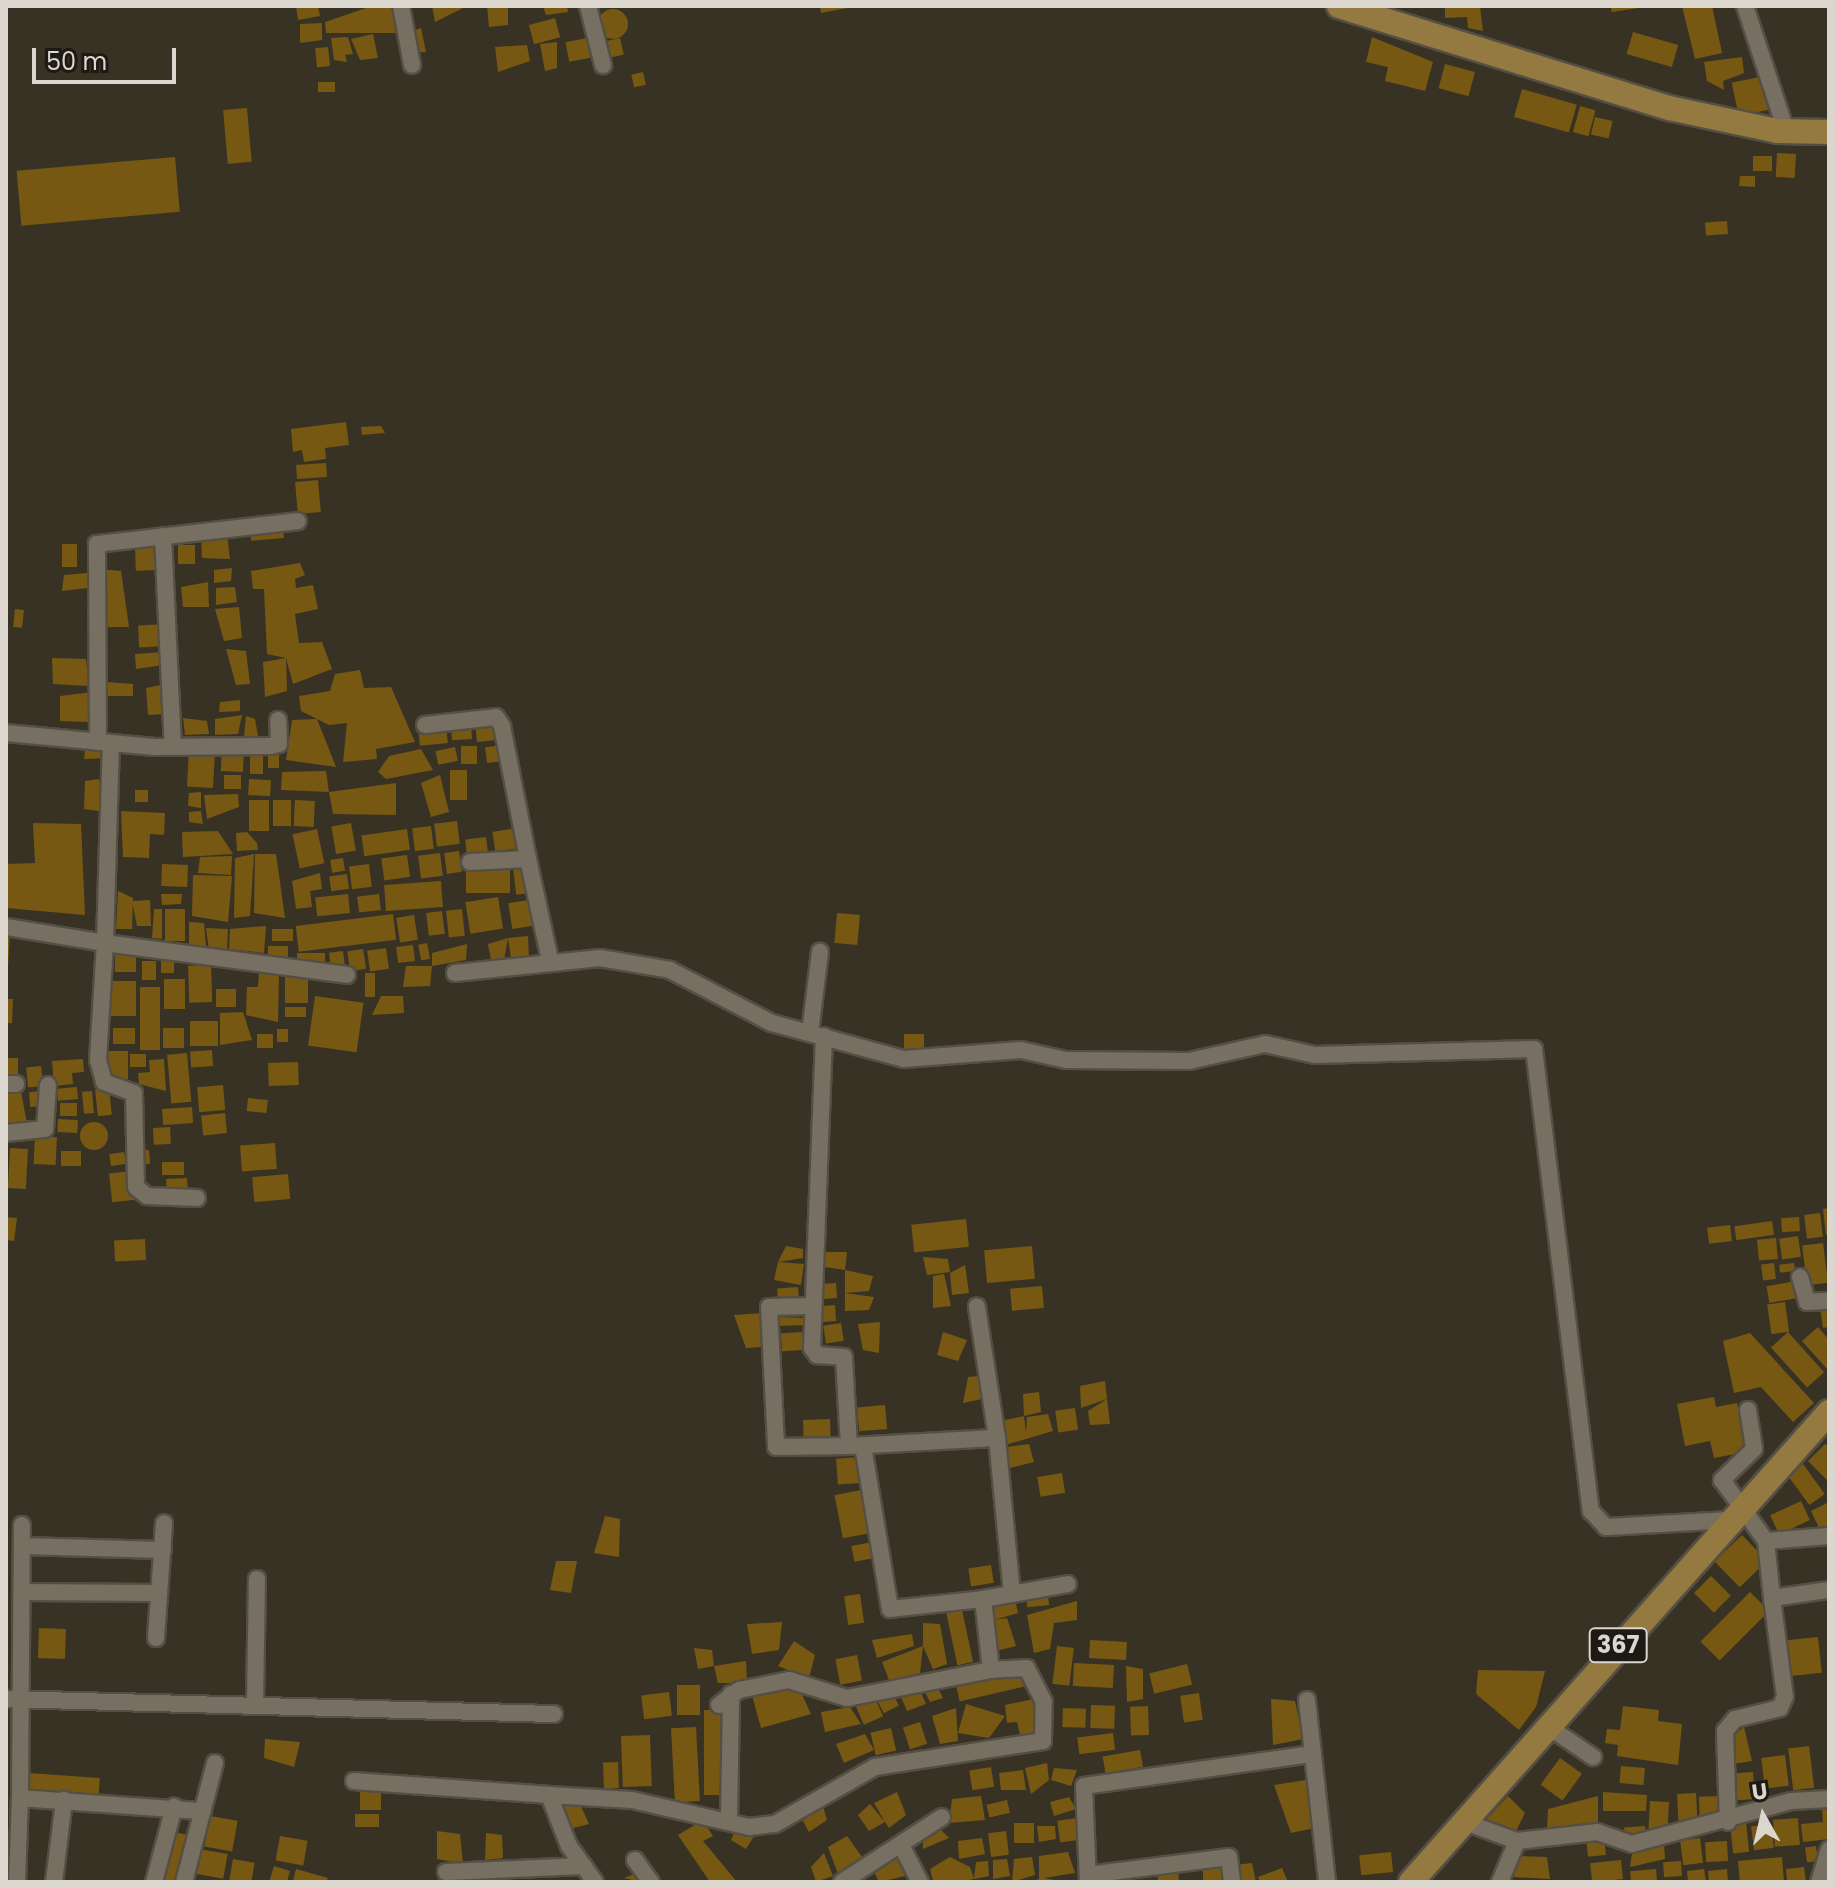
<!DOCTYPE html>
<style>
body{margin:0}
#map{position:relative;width:1835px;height:1888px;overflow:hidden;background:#383225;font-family:Poppins,sans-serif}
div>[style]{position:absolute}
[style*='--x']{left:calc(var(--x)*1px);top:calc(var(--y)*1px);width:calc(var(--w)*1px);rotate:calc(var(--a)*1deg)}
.building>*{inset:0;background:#765812;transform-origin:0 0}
.round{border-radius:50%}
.roads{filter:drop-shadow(2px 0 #544f44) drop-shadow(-2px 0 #544f44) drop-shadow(0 2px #544f44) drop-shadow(0 -2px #544f44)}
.street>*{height:16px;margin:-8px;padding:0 8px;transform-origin:8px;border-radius:8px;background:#776f61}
.primary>*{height:24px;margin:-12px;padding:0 12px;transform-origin:12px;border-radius:12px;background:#947941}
span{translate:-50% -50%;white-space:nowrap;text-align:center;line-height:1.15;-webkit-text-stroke:6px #1d1a14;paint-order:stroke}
.shield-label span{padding:2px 6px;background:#1d1a14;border:2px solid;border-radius:6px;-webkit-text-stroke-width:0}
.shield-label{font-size:24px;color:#dbd7cf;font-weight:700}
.frame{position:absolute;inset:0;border:8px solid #dbd7cf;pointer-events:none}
.north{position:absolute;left:1723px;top:1776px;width:80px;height:80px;-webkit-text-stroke:6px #1d1a14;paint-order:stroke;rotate:352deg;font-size:22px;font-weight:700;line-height:32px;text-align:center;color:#dbd7cf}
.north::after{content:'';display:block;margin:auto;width:28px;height:36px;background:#dbd7cf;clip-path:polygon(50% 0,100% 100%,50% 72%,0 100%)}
.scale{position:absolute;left:32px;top:48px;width:144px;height:36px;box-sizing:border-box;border:4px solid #dbd7cf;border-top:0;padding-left:10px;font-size:24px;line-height:28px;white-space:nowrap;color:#dbd7cf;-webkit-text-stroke:6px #1d1a14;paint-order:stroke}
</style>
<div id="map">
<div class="building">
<i style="clip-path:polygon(296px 6px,318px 6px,320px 16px,298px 20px)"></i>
<i style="clip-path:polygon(372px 6px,397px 7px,402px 33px,326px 33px,325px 22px)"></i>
<i style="clip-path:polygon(432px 6px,467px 6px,435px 22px)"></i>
<i style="clip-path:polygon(487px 6px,508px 6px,508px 25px,489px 27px)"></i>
<i style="clip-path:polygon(543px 6px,567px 6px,568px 12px,546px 15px)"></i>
<i style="clip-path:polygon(820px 6px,853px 6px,853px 7px,821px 13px)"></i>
<i style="clip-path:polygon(1445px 6px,1480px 6px,1483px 31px,1468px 28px,1467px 17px,1445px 18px)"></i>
<i style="clip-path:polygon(1610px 6px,1639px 6px,1639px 8px,1612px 12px)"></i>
<i style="clip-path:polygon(1682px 6px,1712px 6px,1722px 53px,1695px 59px)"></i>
<i class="round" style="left:598px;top:9px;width:30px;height:30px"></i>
<i style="left:555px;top:18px;width:20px;height:27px;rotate:75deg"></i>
<i style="clip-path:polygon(322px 23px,322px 40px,300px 43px,300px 24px)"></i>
<i style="clip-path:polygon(421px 28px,426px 52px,412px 53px,409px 32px)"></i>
<i style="left:1633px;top:32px;width:47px;height:23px;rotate:16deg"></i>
<i style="clip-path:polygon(373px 34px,378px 58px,360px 60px,351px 39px)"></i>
<i style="clip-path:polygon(348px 37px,353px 54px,345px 55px,347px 62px,334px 60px,331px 38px)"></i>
<i style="left:592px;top:37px;width:20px;height:27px;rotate:79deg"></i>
<i style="clip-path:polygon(1372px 37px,1433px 62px,1425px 91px,1385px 81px,1388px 67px,1366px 62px)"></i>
<i style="left:620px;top:38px;width:17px;height:19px;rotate:77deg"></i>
<i style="clip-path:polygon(557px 42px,557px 68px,545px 71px,540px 44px)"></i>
<i style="clip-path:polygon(527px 45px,530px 61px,498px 72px,495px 47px)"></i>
<i style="left:328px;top:47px;width:19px;height:13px;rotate:84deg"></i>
<i style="clip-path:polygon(1742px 57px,1744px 73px,1723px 81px,1724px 90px,1707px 81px,1704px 62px)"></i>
<i style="left:1445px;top:64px;width:31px;height:25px;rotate:15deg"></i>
<i style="left:643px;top:72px;width:13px;height:12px;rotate:77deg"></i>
<i style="left:1764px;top:76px;width:34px;height:33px;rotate:78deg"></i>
<i style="left:335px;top:82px;width:10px;height:17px;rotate:90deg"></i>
<i style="left:1522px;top:89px;width:57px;height:29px;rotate:16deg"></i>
<i style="left:1580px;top:106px;width:16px;height:27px;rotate:15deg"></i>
<i style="left:247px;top:108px;width:54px;height:24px;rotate:85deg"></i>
<i style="left:1595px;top:117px;width:18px;height:18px;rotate:13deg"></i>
<i style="left:1777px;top:153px;width:19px;height:24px;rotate:3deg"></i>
<i style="left:1753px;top:156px;width:19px;height:15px"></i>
<i style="left:175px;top:157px;width:55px;height:159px;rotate:85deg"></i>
<i style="clip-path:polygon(1740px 176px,1755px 176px,1755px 187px,1739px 186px)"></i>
<i style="left:1727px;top:221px;width:13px;height:22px;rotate:86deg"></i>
<i style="clip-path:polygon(346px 422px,349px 445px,325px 448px,326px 459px,304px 462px,302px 450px,293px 452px,291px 429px)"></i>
<i style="clip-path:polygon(381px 426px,385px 433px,362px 435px,361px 427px)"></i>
<i style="left:326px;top:463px;width:14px;height:30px;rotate:86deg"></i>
<i style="left:318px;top:480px;width:32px;height:23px;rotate:85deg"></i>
<i style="left:283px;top:527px;width:11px;height:33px;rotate:85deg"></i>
<i style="clip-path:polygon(227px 535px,230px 559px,202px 558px,201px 537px)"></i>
<i style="left:62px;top:544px;width:15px;height:23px"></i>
<i style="left:178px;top:545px;width:17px;height:19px"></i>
<i style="left:158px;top:547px;width:23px;height:23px;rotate:88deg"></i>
<i style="clip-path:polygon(300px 563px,305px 575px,295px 579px,296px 588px,313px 585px,318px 609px,295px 614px,299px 643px,322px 642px,332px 669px,293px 684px,286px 658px,287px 691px,265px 697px,263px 662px,286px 658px,267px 654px,264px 589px,253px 589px,251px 571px)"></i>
<i style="clip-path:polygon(232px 568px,231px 581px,214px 583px,214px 570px)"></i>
<i style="clip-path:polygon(99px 569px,121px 571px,129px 627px,99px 627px)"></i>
<i style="clip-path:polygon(87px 573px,87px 588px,62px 591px,64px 575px)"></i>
<i style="clip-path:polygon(208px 582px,209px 607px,183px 607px,181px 587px)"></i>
<i style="clip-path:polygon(235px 587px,237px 602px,216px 605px,216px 588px)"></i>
<i style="clip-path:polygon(239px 607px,242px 638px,224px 641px,215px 609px)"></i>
<i style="left:15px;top:609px;width:9px;height:18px;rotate:6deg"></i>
<i style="left:166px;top:624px;width:22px;height:28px;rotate:87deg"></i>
<i style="clip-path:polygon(226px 649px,246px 651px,250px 684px,236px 685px)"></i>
<i style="clip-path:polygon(164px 652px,164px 665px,136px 669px,135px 654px)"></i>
<i style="clip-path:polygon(52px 658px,86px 659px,89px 686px,53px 684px)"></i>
<i style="clip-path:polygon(360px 670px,364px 688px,391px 687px,415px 742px,376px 749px,377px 759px,343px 762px,347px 723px,329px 725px,301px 711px,299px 696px,330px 691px,335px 674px)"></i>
<i style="clip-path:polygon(106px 682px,133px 684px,133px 696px,106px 696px)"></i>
<i style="clip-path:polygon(165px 684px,166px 714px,148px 715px,146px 688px)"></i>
<i style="clip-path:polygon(93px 692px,89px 722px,60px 721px,60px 696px)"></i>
<i style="clip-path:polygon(240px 700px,240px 711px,219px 712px,220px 702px)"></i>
<i style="clip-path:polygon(242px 715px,238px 734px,215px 735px,215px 719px)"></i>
<i style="clip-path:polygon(246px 716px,255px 719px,258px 736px,244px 736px)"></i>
<i style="clip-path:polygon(183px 718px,207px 721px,209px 734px,185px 735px)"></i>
<i style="clip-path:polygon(317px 719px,336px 767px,286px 760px,292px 720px)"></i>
<i style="left:494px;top:721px;width:19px;height:19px;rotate:84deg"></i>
<i style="left:446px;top:725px;width:18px;height:28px;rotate:84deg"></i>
<i style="left:471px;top:725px;width:14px;height:20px;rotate:86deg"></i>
<i style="clip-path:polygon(86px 743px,108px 746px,107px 758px,84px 759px)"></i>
<i style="left:503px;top:745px;width:16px;height:18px;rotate:83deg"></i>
<i style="left:477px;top:746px;width:18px;height:16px;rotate:90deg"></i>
<i style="left:455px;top:747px;width:14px;height:20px;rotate:78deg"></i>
<i style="left:222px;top:749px;width:22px;height:22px;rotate:3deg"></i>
<i style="clip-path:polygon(421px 749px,433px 770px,386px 779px,378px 772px,389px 756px)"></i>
<i style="left:215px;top:750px;width:38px;height:26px;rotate:93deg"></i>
<i style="left:250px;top:751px;width:13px;height:23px"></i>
<i style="left:268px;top:751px;width:11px;height:17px"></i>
<i style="left:450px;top:770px;width:17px;height:30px"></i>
<i style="clip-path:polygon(326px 771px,329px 792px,396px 783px,396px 815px,333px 814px,329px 792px,281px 790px,282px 772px)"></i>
<i style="left:224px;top:775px;width:17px;height:14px"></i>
<i style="clip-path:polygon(440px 775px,449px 812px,431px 817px,421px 783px)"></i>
<i style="clip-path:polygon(98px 779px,106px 790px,105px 812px,84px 809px,85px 781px)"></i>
<i style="left:249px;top:779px;width:22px;height:16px;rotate:3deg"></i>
<i style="left:135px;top:790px;width:13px;height:12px"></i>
<i style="clip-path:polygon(201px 792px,201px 808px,188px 806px,189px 793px)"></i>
<i style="clip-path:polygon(238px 794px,239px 807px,207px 819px,204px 795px)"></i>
<i style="left:249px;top:800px;width:20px;height:31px"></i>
<i style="left:273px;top:800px;width:18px;height:26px"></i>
<i style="left:295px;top:800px;width:20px;height:26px;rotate:3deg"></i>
<i style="clip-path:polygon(121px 811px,165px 813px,164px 835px,150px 834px,149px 858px,123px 857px)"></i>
<i style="clip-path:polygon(201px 811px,203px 824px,189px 822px,189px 812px)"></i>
<i style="left:457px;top:821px;width:23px;height:23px;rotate:83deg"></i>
<i style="clip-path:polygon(33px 823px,81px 824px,85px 915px,6px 908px,6px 864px,35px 863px)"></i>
<i style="left:351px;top:823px;width:28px;height:20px;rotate:80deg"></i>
<i style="left:431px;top:826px;width:23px;height:19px;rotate:83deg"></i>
<i style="left:517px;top:828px;width:20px;height:25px;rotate:81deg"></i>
<i style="left:317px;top:829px;width:35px;height:25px;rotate:78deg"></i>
<i style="left:407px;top:829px;width:21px;height:46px;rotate:82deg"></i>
<i style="clip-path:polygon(218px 831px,233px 854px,183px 857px,182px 832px)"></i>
<i style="clip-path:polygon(247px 832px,257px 843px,258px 850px,237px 851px,236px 833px)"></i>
<i style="left:486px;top:837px;width:17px;height:21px;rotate:83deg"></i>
<i style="left:459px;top:851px;width:21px;height:15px;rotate:82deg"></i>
<i style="left:440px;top:853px;width:23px;height:22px;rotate:83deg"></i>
<i style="clip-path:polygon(254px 854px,250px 916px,234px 918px,235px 858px)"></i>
<i style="clip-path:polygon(255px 854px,276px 854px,285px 918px,254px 913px)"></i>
<i style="left:407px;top:855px;width:22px;height:26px;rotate:82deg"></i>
<i style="clip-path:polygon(232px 856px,231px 875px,198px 873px,200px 857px)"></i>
<i style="left:343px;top:858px;width:13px;height:13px;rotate:81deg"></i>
<i style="left:162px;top:864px;width:26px;height:22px;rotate:2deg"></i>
<i style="left:369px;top:864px;width:23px;height:20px;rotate:83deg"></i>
<i style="left:466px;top:867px;width:44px;height:26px"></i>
<i style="left:529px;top:867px;width:26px;height:16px;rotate:83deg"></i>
<i style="clip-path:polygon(320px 873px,322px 889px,310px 891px,312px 907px,296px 909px,292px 881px)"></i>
<i style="left:347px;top:874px;width:15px;height:18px;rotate:82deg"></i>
<i style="clip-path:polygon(193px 875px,232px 876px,228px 922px,192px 916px)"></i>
<i style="left:441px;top:881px;width:26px;height:57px;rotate:86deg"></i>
<i style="clip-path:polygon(118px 891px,133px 898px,132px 929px,116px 929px)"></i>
<i style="clip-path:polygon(161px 894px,182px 894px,181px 904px,162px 905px)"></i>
<i style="left:348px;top:894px;width:19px;height:33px;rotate:84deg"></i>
<i style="left:379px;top:894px;width:16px;height:22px;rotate:83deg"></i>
<i style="left:498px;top:897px;width:32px;height:33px;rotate:81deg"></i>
<i style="clip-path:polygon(150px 900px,151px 926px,137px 926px,132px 901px)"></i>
<i style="left:529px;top:900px;width:26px;height:21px;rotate:81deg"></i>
<i style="clip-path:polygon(154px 909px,162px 909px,162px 939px,152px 938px)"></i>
<i style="left:165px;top:909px;width:20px;height:32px"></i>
<i style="left:462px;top:909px;width:27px;height:16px;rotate:84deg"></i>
<i style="left:442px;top:911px;width:23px;height:16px;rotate:83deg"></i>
<i style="left:837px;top:913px;width:23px;height:30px;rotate:5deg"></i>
<i style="left:393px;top:914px;width:26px;height:98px;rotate:83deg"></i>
<i style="left:414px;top:915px;width:25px;height:18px;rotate:81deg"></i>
<i style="clip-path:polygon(189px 922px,204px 923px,206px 947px,189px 944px)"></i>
<i style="clip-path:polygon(266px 926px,264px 953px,229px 949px,230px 929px)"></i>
<i style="clip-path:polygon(206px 928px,228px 929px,227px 952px,209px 950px)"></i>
<i style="left:272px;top:929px;width:21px;height:12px"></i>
<i style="clip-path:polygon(6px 933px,10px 934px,8px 967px,6px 967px)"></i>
<i style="clip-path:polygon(528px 936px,529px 959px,511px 958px,508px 938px)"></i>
<i style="clip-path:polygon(508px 938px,504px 960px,491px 960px,488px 944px)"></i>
<i style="left:427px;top:943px;width:16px;height:9px;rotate:79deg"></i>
<i style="clip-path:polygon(467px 944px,466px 960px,432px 966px,432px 953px)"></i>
<i style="left:413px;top:945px;width:16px;height:17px;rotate:83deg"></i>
<i style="left:268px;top:946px;width:20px;height:18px"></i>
<i style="left:386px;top:948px;width:21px;height:19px;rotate:82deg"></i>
<i style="left:363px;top:949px;width:20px;height:16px;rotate:81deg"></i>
<i style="left:343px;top:951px;width:17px;height:14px;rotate:83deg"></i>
<i style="left:297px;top:953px;width:28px;height:12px"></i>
<i style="left:115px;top:955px;width:21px;height:17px"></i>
<i style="left:161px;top:958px;width:13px;height:15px"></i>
<i style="left:142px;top:961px;width:14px;height:19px"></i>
<i style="left:211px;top:965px;width:37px;height:23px;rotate:88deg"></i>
<i style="clip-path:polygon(406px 966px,432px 966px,430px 986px,403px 987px)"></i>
<i style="clip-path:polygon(259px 973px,279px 974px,278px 1022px,246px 1015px,247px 987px,258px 987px)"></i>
<i style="left:285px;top:973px;width:23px;height:30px"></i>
<i style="left:365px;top:973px;width:10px;height:24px"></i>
<i style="left:164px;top:979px;width:21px;height:30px"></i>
<i style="left:110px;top:981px;width:26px;height:35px"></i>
<i style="left:140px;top:987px;width:20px;height:63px"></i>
<i style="left:216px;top:989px;width:20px;height:18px"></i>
<i style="left:315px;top:996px;width:49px;height:50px;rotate:8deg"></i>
<i style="clip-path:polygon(381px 996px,403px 996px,404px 1013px,372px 1015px)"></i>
<i style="clip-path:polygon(6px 999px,13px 999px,12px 1023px,6px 1023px)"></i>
<i style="left:285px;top:1007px;width:21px;height:10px"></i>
<i style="clip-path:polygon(243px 1012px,252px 1040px,220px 1045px,220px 1013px)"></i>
<i style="left:190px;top:1021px;width:28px;height:25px"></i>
<i style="left:113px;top:1028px;width:22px;height:16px"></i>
<i style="left:184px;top:1028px;width:20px;height:21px;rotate:90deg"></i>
<i style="left:277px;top:1029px;width:11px;height:13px"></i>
<i style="left:257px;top:1034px;width:16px;height:14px"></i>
<i style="left:904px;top:1034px;width:20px;height:16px"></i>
<i style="left:212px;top:1050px;width:16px;height:22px;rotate:86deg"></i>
<i style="left:108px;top:1051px;width:20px;height:28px"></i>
<i style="left:187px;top:1053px;width:49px;height:20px;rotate:85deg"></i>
<i style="left:130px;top:1054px;width:16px;height:13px"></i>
<i style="left:6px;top:1058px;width:12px;height:20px"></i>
<i style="clip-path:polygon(83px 1059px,84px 1072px,72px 1073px,73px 1084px,54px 1086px,52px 1061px)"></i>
<i style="clip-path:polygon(164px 1059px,166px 1091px,139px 1084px,138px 1073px,150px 1072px,149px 1060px)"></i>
<i style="left:298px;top:1062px;width:23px;height:30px;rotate:88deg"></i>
<i style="left:41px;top:1066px;width:20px;height:15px;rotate:84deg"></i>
<i style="left:223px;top:1085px;width:25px;height:26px;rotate:85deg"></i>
<i style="clip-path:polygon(20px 1086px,28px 1129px,6px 1131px,6px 1087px)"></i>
<i style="left:77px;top:1087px;width:12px;height:20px;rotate:85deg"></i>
<i style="left:109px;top:1088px;width:27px;height:14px;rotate:84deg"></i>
<i style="left:44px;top:1091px;width:15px;height:15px;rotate:86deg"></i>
<i style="left:92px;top:1091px;width:22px;height:10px;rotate:85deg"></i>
<i style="left:248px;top:1098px;width:20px;height:13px;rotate:6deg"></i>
<i style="left:60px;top:1103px;width:17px;height:13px"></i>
<i style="left:192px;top:1107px;width:16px;height:30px;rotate:86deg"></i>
<i style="left:225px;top:1113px;width:20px;height:24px;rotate:84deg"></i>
<i style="left:58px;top:1119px;width:20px;height:13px;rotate:3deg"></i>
<i class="round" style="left:80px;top:1122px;width:28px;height:28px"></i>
<i style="left:170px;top:1127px;width:17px;height:17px;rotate:87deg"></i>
<i style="left:35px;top:1136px;width:22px;height:28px;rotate:3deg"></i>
<i style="left:275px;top:1143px;width:26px;height:35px;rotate:86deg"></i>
<i style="left:10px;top:1148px;width:18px;height:40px;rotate:3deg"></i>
<i style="left:149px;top:1150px;width:14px;height:12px;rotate:86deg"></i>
<i style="left:61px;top:1151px;width:20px;height:15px"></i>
<i style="left:124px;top:1152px;width:12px;height:15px;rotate:81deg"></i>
<i style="left:162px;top:1162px;width:22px;height:13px"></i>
<i style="left:132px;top:1171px;width:29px;height:23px;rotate:84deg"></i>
<i style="left:288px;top:1174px;width:25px;height:36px;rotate:85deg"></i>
<i style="left:187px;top:1178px;width:17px;height:21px;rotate:87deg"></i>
<i style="clip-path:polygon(1829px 1208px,1829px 1234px,1826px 1235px,1823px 1209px)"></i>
<i style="left:1820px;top:1213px;width:24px;height:16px;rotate:83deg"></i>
<i style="clip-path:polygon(6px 1217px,17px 1218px,14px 1241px,6px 1240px)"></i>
<i style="left:1799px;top:1217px;width:14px;height:18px;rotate:86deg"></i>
<i style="left:966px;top:1219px;width:28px;height:55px;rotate:84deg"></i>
<i style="left:1772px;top:1221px;width:14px;height:38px;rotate:82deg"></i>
<i style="left:1730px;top:1225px;width:16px;height:23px;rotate:83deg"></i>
<i style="left:1798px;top:1236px;width:21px;height:19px;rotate:82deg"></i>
<i style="left:1776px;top:1238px;width:21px;height:19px;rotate:85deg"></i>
<i style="left:145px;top:1239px;width:21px;height:31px;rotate:87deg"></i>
<i style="left:1823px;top:1243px;width:40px;height:21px;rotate:83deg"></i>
<i style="clip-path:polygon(786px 1246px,803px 1249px,803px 1258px,778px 1262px,804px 1264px,801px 1285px,774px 1280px,778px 1262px)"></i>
<i style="left:1032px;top:1246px;width:33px;height:48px;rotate:85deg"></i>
<i style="clip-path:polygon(822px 1252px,847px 1252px,845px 1270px,818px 1266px)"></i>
<i style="clip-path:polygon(923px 1257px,948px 1259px,950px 1272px,927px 1275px)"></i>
<i style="left:1774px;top:1263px;width:16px;height:13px;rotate:83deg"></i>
<i style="left:1794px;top:1263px;width:8px;height:15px;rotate:83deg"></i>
<i style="clip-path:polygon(965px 1265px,969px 1293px,952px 1295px,950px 1273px)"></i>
<i style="clip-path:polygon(845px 1270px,873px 1276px,869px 1291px,845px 1293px)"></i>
<i style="clip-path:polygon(944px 1274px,951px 1306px,933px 1308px,933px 1276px)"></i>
<i style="left:1796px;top:1281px;width:17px;height:30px;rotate:80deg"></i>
<i style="left:836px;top:1283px;width:15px;height:19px;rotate:86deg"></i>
<i style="left:1042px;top:1286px;width:22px;height:32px;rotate:85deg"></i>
<i style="left:798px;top:1287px;width:14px;height:21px;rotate:86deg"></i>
<i style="clip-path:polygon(845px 1293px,874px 1297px,869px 1310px,845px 1311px)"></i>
<i style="left:1785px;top:1302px;width:30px;height:18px;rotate:82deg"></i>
<i style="left:835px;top:1305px;width:16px;height:14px;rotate:86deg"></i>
<i style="clip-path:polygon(1829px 1305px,1829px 1327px,1823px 1328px,1820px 1307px)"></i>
<i style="clip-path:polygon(763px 1313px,762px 1347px,746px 1348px,734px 1315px)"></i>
<i style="clip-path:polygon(778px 1317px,806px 1318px,807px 1325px,778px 1326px)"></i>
<i style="clip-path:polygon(880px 1322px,879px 1353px,863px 1350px,858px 1324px)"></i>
<i style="left:841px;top:1323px;width:18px;height:18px;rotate:81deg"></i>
<i style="clip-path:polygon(1818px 1327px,1829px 1340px,1827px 1369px,1802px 1341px)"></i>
<i style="left:804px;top:1332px;width:18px;height:23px;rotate:87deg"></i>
<i style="clip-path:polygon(943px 1332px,967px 1340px,958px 1361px,937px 1355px)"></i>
<i style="left:1788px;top:1332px;width:54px;height:23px;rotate:48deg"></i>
<i style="clip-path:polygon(1750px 1333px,1814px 1403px,1793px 1422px,1761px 1387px,1734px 1393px,1723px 1341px)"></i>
<i style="clip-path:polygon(989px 1375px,992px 1397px,963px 1403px,968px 1377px)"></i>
<i style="clip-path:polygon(1105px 1381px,1107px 1399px,1081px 1408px,1080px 1386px)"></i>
<i style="clip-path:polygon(1039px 1392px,1041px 1412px,1024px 1416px,1023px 1394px)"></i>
<i style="clip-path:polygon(1714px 1397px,1716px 1407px,1737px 1403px,1746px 1452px,1714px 1458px,1710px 1441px,1685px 1446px,1677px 1404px)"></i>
<i style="clip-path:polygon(1107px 1399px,1110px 1424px,1090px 1425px,1088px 1411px)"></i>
<i style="left:885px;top:1405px;width:24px;height:28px;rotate:85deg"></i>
<i style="left:1075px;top:1408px;width:22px;height:20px;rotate:82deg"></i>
<i style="clip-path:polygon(1048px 1414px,1053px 1431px,1002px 1446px,1001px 1421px,1024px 1416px,1026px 1433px,1027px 1417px)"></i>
<i style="left:830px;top:1419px;width:25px;height:27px;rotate:88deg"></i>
<i style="clip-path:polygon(1029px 1444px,1034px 1462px,1010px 1468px,1006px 1447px)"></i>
<i style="clip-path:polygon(1825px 1444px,1829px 1448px,1829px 1482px,1808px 1461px)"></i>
<i style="left:860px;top:1457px;width:26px;height:24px;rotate:86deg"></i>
<i style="left:1803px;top:1464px;width:37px;height:19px;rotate:54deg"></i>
<i style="left:1062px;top:1473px;width:20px;height:25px;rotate:81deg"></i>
<i style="left:861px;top:1490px;width:44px;height:27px;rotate:79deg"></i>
<i style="left:1801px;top:1501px;width:21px;height:34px;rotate:65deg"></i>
<i style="clip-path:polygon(1827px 1503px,1829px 1526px,1820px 1530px,1811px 1511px)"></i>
<i style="clip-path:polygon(605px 1516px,620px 1519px,619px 1557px,594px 1553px)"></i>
<i style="left:1742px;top:1535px;width:36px;height:38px;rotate:46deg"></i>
<i style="left:872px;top:1542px;width:16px;height:21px;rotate:79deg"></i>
<i style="clip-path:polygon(556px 1561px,577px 1561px,571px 1593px,550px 1590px)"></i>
<i style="left:991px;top:1565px;width:18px;height:23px;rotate:81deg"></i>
<i style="left:1711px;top:1576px;width:28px;height:24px;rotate:45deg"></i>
<i style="left:1750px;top:1592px;width:27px;height:70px;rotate:45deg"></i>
<i style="left:860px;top:1594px;width:29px;height:16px;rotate:82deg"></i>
<i style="left:1048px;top:1595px;width:10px;height:22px;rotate:84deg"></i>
<i style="clip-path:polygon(1015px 1599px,1018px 1613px,994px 1620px,1007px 1618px,1016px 1646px,996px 1651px,990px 1602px)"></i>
<i style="clip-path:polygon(1077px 1601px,1077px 1620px,1054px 1623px,1050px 1649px,1034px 1653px,1027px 1615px)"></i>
<i style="left:962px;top:1610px;width:53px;height:16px;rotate:78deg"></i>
<i style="clip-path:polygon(782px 1622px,779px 1650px,752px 1654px,747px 1624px)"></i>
<i style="clip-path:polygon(923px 1623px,940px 1624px,947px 1664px,933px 1669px,923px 1646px,920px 1673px,889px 1680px,882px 1662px,923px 1646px)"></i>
<i style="left:39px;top:1628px;width:27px;height:30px;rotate:2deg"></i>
<i style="clip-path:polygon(912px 1634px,914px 1646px,877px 1658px,872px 1640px)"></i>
<i style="left:1818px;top:1637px;width:36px;height:36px;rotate:84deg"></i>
<i style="left:1090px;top:1640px;width:37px;height:18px;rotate:3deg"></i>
<i style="clip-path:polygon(794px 1641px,815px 1655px,809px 1678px,778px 1666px)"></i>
<i style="left:1057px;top:1646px;width:17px;height:38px;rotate:7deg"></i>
<i style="clip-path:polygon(694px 1648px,712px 1650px,714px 1666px,746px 1661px,747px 1683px,718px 1683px,714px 1666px,698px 1669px)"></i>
<i style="left:857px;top:1655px;width:26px;height:22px;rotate:79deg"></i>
<i style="left:1074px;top:1663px;width:40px;height:23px;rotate:3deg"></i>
<i style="left:1187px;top:1664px;width:21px;height:39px;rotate:76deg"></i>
<i style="clip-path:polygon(1126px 1666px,1143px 1669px,1143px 1699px,1127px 1702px)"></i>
<i style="left:1020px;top:1669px;width:18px;height:66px;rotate:77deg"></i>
<i style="clip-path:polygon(1478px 1670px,1545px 1671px,1536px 1707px,1519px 1730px,1476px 1694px)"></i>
<i style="clip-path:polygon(936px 1684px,943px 1698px,930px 1702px,922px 1686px)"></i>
<i style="left:677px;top:1685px;width:23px;height:30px"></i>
<i style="clip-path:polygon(918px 1686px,926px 1704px,907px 1711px,899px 1692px)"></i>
<i style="clip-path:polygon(799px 1688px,811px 1714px,761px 1728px,752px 1695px)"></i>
<i style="left:669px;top:1692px;width:24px;height:28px;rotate:83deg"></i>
<i style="left:1199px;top:1693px;width:27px;height:19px;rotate:82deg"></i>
<i style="left:893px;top:1694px;width:13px;height:17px;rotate:63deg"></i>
<i style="left:875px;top:1698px;width:20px;height:21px;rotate:66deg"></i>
<i style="clip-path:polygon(1034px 1699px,1040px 1732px,1020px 1735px,1017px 1722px,1007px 1723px,1005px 1705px)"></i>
<i style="clip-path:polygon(1271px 1699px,1295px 1701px,1303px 1739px,1273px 1745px)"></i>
<i style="clip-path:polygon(966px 1704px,1005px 1716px,989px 1738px,958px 1733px)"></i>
<i style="left:1091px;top:1705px;width:24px;height:23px;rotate:2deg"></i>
<i style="left:1148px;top:1706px;width:29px;height:18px;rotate:88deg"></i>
<i style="clip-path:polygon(1623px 1706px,1659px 1710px,1658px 1721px,1682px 1724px,1678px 1765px,1617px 1756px,1618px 1745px,1605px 1743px,1607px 1729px,1620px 1730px)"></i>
<i style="clip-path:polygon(850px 1707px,861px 1724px,825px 1732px,821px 1712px)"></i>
<i style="clip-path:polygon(956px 1708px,958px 1741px,940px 1744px,932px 1716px)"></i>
<i style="left:1063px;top:1708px;width:23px;height:19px;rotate:2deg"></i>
<i style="left:704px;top:1710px;width:21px;height:85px"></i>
<i style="left:920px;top:1722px;width:23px;height:18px;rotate:72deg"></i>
<i style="left:696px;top:1727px;width:74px;height:25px;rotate:87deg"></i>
<i style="clip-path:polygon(1744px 1727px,1752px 1761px,1733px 1764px,1730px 1739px)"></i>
<i style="left:891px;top:1728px;width:23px;height:21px;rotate:77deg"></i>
<i style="left:1113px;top:1733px;width:17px;height:36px;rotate:83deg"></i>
<i style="clip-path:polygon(865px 1734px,874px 1750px,844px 1763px,836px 1744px)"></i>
<i style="left:650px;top:1735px;width:51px;height:29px;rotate:88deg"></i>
<i style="clip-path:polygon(265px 1739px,300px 1742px,294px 1767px,264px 1758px)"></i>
<i style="left:1809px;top:1746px;width:42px;height:21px;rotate:83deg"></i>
<i style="left:1140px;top:1750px;width:17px;height:38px;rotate:80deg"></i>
<i style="left:1785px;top:1755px;width:31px;height:24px;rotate:83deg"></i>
<i style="left:1560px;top:1758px;width:27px;height:33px;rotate:36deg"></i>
<i style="left:618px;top:1762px;width:26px;height:15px;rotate:88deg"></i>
<i style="clip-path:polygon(1047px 1763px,1049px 1780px,1031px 1794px,1025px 1768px)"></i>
<i style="left:1621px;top:1766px;width:24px;height:17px;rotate:5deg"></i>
<i style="left:991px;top:1767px;width:20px;height:22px;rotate:81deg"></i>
<i style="clip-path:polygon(1054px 1768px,1077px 1770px,1071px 1786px,1051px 1780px)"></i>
<i style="clip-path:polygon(1023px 1770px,1026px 1790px,1001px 1790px,999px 1773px)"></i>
<i style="left:1753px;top:1772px;width:27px;height:25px;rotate:86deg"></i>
<i style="left:29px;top:1773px;width:71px;height:21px;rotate:4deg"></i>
<i style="clip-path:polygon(1306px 1780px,1315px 1828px,1291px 1833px,1274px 1785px)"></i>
<i style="left:360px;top:1791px;width:21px;height:19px"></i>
<i style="clip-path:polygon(897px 1792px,906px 1815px,889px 1828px,885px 1822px,869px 1831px,858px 1815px,870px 1804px,885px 1822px,874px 1803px)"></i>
<i style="clip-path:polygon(1603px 1792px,1647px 1795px,1646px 1811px,1603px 1811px)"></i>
<i style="left:1696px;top:1793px;width:33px;height:19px;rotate:87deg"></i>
<i style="clip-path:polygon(981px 1796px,985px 1820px,949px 1823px,952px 1799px)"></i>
<i style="clip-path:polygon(1508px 1796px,1525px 1813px,1515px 1833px,1487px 1819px)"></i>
<i style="clip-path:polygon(1598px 1796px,1598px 1829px,1547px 1829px,1548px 1809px)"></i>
<i style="left:1722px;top:1796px;width:23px;height:23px;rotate:88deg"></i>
<i style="clip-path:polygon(1069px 1797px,1076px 1809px,1054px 1816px,1050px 1802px)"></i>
<i style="left:1007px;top:1800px;width:13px;height:21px;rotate:77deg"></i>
<i style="left:1650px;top:1801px;width:19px;height:28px;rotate:3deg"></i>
<i style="clip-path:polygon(580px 1804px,589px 1824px,569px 1829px,561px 1805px)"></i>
<i style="clip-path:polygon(823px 1806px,827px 1820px,809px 1832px,802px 1819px)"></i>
<i style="clip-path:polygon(1822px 1809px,1829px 1809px,1829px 1839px,1803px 1842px,1801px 1824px,1823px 1822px)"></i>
<i style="left:355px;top:1814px;width:24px;height:13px"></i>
<i style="left:210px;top:1816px;width:28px;height:31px;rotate:10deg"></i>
<i style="left:1077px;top:1818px;width:22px;height:20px;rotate:82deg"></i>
<i style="left:1798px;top:1818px;width:27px;height:25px;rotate:86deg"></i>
<i style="clip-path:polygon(703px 1820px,713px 1836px,703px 1841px,737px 1882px,710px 1882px,678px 1835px)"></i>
<i style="left:1746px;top:1822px;width:30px;height:16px;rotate:84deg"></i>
<i style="left:1014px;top:1823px;width:20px;height:20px"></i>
<i style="left:1771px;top:1824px;width:24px;height:20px;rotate:83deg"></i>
<i style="clip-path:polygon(1037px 1826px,1055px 1826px,1056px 1839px,1039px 1842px)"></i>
<i style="left:1645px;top:1826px;width:14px;height:21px;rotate:86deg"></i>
<i style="clip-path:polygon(938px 1827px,949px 1838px,923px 1849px,923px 1835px)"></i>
<i style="clip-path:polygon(437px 1831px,460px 1834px,463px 1864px,437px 1859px)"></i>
<i style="clip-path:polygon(735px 1831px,756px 1833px,746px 1849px,731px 1840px)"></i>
<i style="left:1006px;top:1831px;width:24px;height:18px;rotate:83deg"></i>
<i style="clip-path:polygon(174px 1832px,192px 1836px,179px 1882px,162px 1882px)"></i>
<i style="clip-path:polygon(486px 1833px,502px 1835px,503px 1858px,485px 1860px)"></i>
<i style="left:280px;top:1836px;width:28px;height:25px;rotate:10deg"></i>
<i style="clip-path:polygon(847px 1836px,862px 1857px,838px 1874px,828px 1847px)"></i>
<i style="left:1604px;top:1837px;width:18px;height:18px;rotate:84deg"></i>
<i style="clip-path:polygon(982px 1838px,985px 1854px,959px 1859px,958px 1841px)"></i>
<i style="left:1700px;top:1838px;width:25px;height:20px;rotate:83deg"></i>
<i style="left:1727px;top:1841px;width:20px;height:22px;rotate:87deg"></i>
<i style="clip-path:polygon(1664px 1844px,1665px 1859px,1630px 1867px,1633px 1847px)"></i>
<i style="left:1816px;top:1846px;width:15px;height:11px;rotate:82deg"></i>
<i style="left:199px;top:1849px;width:29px;height:25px;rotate:10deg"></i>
<i style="clip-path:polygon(1068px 1852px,1075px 1873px,1044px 1878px,1065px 1882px,1029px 1882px,1039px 1879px,1039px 1856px)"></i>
<i style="left:1391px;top:1852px;width:20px;height:32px;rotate:84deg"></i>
<i style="clip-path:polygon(824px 1853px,833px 1876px,816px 1882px,811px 1867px)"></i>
<i style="clip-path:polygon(895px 1853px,905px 1876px,879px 1882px,872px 1868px)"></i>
<i style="clip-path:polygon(1518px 1856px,1547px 1857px,1550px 1879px,1514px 1877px)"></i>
<i style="clip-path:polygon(950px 1857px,970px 1867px,974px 1879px,976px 1862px,988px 1861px,989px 1876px,974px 1879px,957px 1882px,933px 1881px,930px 1869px)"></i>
<i style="clip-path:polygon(1032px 1857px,1035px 1875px,1012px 1882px,1014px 1859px)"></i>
<i style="clip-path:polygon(1782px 1857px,1784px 1882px,1740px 1882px,1738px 1861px)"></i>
<i style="left:233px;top:1859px;width:22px;height:21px;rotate:10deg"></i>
<i style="clip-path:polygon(1007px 1859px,1010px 1876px,993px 1879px,993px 1860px)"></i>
<i style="left:1621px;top:1860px;width:19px;height:31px;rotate:84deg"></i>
<i style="left:1681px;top:1861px;width:15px;height:18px;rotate:86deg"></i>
<i style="clip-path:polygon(1252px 1863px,1256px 1882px,1239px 1882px,1236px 1865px)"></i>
<i style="clip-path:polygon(274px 1866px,290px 1871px,287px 1882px,269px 1882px)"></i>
<i style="left:1221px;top:1866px;width:16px;height:18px;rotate:90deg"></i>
<i style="clip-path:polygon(1804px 1867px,1806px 1882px,1787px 1882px,1786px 1869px)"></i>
<i style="clip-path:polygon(1282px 1868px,1288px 1882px,1260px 1882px,1258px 1877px)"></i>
<i style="clip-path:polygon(296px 1869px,328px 1878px,326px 1882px,293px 1881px)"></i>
<i style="clip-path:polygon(1178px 1869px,1179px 1882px,1158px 1882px,1157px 1871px)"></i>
<i style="left:1656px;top:1869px;width:11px;height:26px;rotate:85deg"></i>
<i style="clip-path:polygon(1704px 1869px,1706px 1882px,1688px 1882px,1687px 1871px)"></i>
<i style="clip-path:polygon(1727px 1869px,1728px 1882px,1709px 1882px,1708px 1871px)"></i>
<i style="clip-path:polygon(640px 1872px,642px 1882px,624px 1878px)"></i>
<i style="clip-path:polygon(499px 1875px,497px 1882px,473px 1882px,473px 1877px)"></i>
</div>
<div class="roads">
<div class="street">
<i style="--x:401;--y:6;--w:60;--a:79.4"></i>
<i style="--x:588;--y:6;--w:61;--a:75.7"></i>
<i style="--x:1745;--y:6;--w:132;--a:71.8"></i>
<i style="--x:163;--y:536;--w:211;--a:87.3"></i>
<i style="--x:425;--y:725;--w:71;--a:-6.4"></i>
<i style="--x:496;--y:717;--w:11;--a:56"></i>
<i style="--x:502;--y:726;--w:136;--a:78.9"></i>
<i style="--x:6;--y:733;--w:149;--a:5.4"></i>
<i style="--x:154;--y:747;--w:117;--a:-0.5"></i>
<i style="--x:271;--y:746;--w:8;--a:-14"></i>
<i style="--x:279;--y:744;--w:24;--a:-92"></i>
<i style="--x:98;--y:742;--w:198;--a:-90.3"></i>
<i style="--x:97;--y:544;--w:202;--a:-6.5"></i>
<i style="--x:470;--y:862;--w:58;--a:-3"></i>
<i style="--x:528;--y:859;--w:103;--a:77.7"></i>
<i style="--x:6;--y:927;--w:100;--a:9.2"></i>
<i style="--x:105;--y:943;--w:200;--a:-88.3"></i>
<i style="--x:455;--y:973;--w:146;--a:-5.9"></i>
<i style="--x:600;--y:958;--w:71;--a:9.7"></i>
<i style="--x:670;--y:970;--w:115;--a:27.5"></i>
<i style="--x:772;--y:1023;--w:137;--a:15.3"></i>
<i style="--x:904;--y:1059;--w:117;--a:-4.4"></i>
<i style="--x:1021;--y:1050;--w:46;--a:12.5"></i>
<i style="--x:1066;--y:1060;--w:123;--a:0.5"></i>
<i style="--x:1189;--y:1061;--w:78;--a:-12.6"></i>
<i style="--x:1265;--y:1044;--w:51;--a:12.4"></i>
<i style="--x:1315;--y:1055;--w:219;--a:-1.6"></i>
<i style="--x:1534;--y:1049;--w:466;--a:83"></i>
<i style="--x:1591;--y:1511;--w:22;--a:47"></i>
<i style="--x:1606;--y:1527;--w:125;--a:-3.2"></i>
<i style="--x:810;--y:1033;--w:82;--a:-83"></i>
<i style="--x:824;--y:1036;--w:312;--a:92.2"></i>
<i style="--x:812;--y:1348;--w:9;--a:54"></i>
<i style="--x:817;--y:1355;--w:27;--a:4"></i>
<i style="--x:844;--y:1357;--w:89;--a:86.8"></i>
<i style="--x:849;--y:1446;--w:148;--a:-3.1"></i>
<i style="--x:997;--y:1438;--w:133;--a:-98.7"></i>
<i style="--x:6;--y:1084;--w:10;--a:0"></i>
<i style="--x:6;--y:1133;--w:39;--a:-6"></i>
<i style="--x:45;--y:1129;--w:44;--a:-86.1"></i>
<i style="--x:197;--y:1198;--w:50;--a:-177.7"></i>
<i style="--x:147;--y:1196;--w:14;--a:-141"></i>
<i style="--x:136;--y:1187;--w:94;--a:-91.2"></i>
<i style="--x:134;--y:1093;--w:32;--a:-160"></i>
<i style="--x:104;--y:1082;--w:23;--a:-105"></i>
<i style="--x:98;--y:1060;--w:117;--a:-86.6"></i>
<i style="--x:105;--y:943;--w:244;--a:7.5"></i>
<i style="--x:1800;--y:1277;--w:26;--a:74"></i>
<i style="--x:1807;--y:1302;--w:22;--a:-3"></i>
<i style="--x:812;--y:1306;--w:43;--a:178.7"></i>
<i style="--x:769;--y:1307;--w:140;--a:87.1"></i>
<i style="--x:776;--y:1447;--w:73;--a:-0.8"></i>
<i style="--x:1748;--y:1410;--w:39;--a:81"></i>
<i style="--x:1754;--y:1449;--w:45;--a:135.9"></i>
<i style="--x:1722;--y:1480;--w:75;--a:54.2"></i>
<i style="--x:1766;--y:1541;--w:63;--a:-4.5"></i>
<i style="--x:997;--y:1438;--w:156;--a:84.5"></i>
<i style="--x:863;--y:1446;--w:165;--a:80.6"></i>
<i style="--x:890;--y:1609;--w:94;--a:-6.1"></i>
<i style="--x:1766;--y:1541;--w:57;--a:84"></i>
<i style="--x:1772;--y:1598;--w:58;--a:-8"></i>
<i style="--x:22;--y:1546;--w:141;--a:1.6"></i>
<i style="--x:23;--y:1592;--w:135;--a:0.4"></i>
<i style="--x:156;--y:1638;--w:115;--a:-86"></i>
<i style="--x:6;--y:1699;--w:548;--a:1.57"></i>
<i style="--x:1307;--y:1700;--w:183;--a:83.7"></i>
<i style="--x:255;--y:1704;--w:125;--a:-89.1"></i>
<i style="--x:719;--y:1705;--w:25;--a:-37"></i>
<i style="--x:739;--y:1690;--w:51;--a:-11.3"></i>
<i style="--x:789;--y:1680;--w:61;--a:17.2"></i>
<i style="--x:847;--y:1698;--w:147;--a:-11"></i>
<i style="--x:991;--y:1670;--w:71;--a:-96.4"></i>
<i style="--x:983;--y:1599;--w:86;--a:-10"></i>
<i style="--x:1546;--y:1725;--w:57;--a:34.2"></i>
<i style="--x:354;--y:1781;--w:196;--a:4.1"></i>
<i style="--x:549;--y:1795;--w:55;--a:68.6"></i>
<i style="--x:569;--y:1846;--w:44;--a:54.2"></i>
<i style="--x:549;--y:1795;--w:83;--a:3.4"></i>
<i style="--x:632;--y:1800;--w:120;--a:13"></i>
<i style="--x:749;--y:1827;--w:26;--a:-7"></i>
<i style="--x:775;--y:1824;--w:115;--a:-29.7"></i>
<i style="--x:875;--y:1767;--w:170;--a:-8.8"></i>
<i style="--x:1043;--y:1741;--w:39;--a:-89"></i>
<i style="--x:1044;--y:1702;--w:38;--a:-117"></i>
<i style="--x:1027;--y:1668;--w:36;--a:177"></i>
<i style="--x:20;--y:1798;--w:273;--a:-89.6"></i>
<i style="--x:1462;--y:1821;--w:59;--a:20"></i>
<i style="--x:1517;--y:1841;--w:81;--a:-6.4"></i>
<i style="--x:1597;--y:1832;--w:37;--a:19"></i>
<i style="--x:1632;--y:1844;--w:165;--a:-15.1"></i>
<i style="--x:1791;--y:1801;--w:38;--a:-3"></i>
<i style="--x:729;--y:1822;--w:128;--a:-89.1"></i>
<i style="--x:1728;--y:1822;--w:91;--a:-91.9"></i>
<i style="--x:1725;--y:1731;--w:16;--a:-50"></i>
<i style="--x:1735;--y:1719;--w:46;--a:-13.7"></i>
<i style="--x:1780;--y:1708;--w:12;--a:-66"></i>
<i style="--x:1785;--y:1697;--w:100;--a:-97.5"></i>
<i style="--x:901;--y:1845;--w:42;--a:62.8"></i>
<i style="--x:635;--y:1860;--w:27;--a:54"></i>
<i style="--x:446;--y:1872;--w:138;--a:-2.5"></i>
<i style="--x:1088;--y:1875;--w:142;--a:-7.3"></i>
<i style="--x:1229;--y:1857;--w:25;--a:83"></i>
<i style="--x:17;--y:1882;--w:84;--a:-88"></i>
<i style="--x:20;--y:1798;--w:183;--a:4.1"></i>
<i style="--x:54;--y:1882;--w:83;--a:-83"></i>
<i style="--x:154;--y:1882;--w:78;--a:-75.1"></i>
<i style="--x:184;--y:1882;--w:123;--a:-75.4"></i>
<i style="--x:842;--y:1882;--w:119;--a:-33"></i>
<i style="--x:1088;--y:1882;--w:96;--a:-92.4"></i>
<i style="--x:1084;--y:1786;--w:231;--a:-8"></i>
<i style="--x:1500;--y:1882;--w:44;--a:-67.5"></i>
<i style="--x:1819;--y:1882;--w:34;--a:-73"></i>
</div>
<div class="primary">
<i style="--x:1339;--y:6;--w:345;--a:17.2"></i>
<i style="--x:1669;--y:108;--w:110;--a:12"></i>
<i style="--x:1777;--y:131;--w:52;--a:1.1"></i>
<i style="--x:1411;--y:1882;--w:629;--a:-48.35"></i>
</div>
</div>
<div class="shield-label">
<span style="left:1618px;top:1645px">367</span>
</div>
<div class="frame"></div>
<div class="north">U</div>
<div class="scale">50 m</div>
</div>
